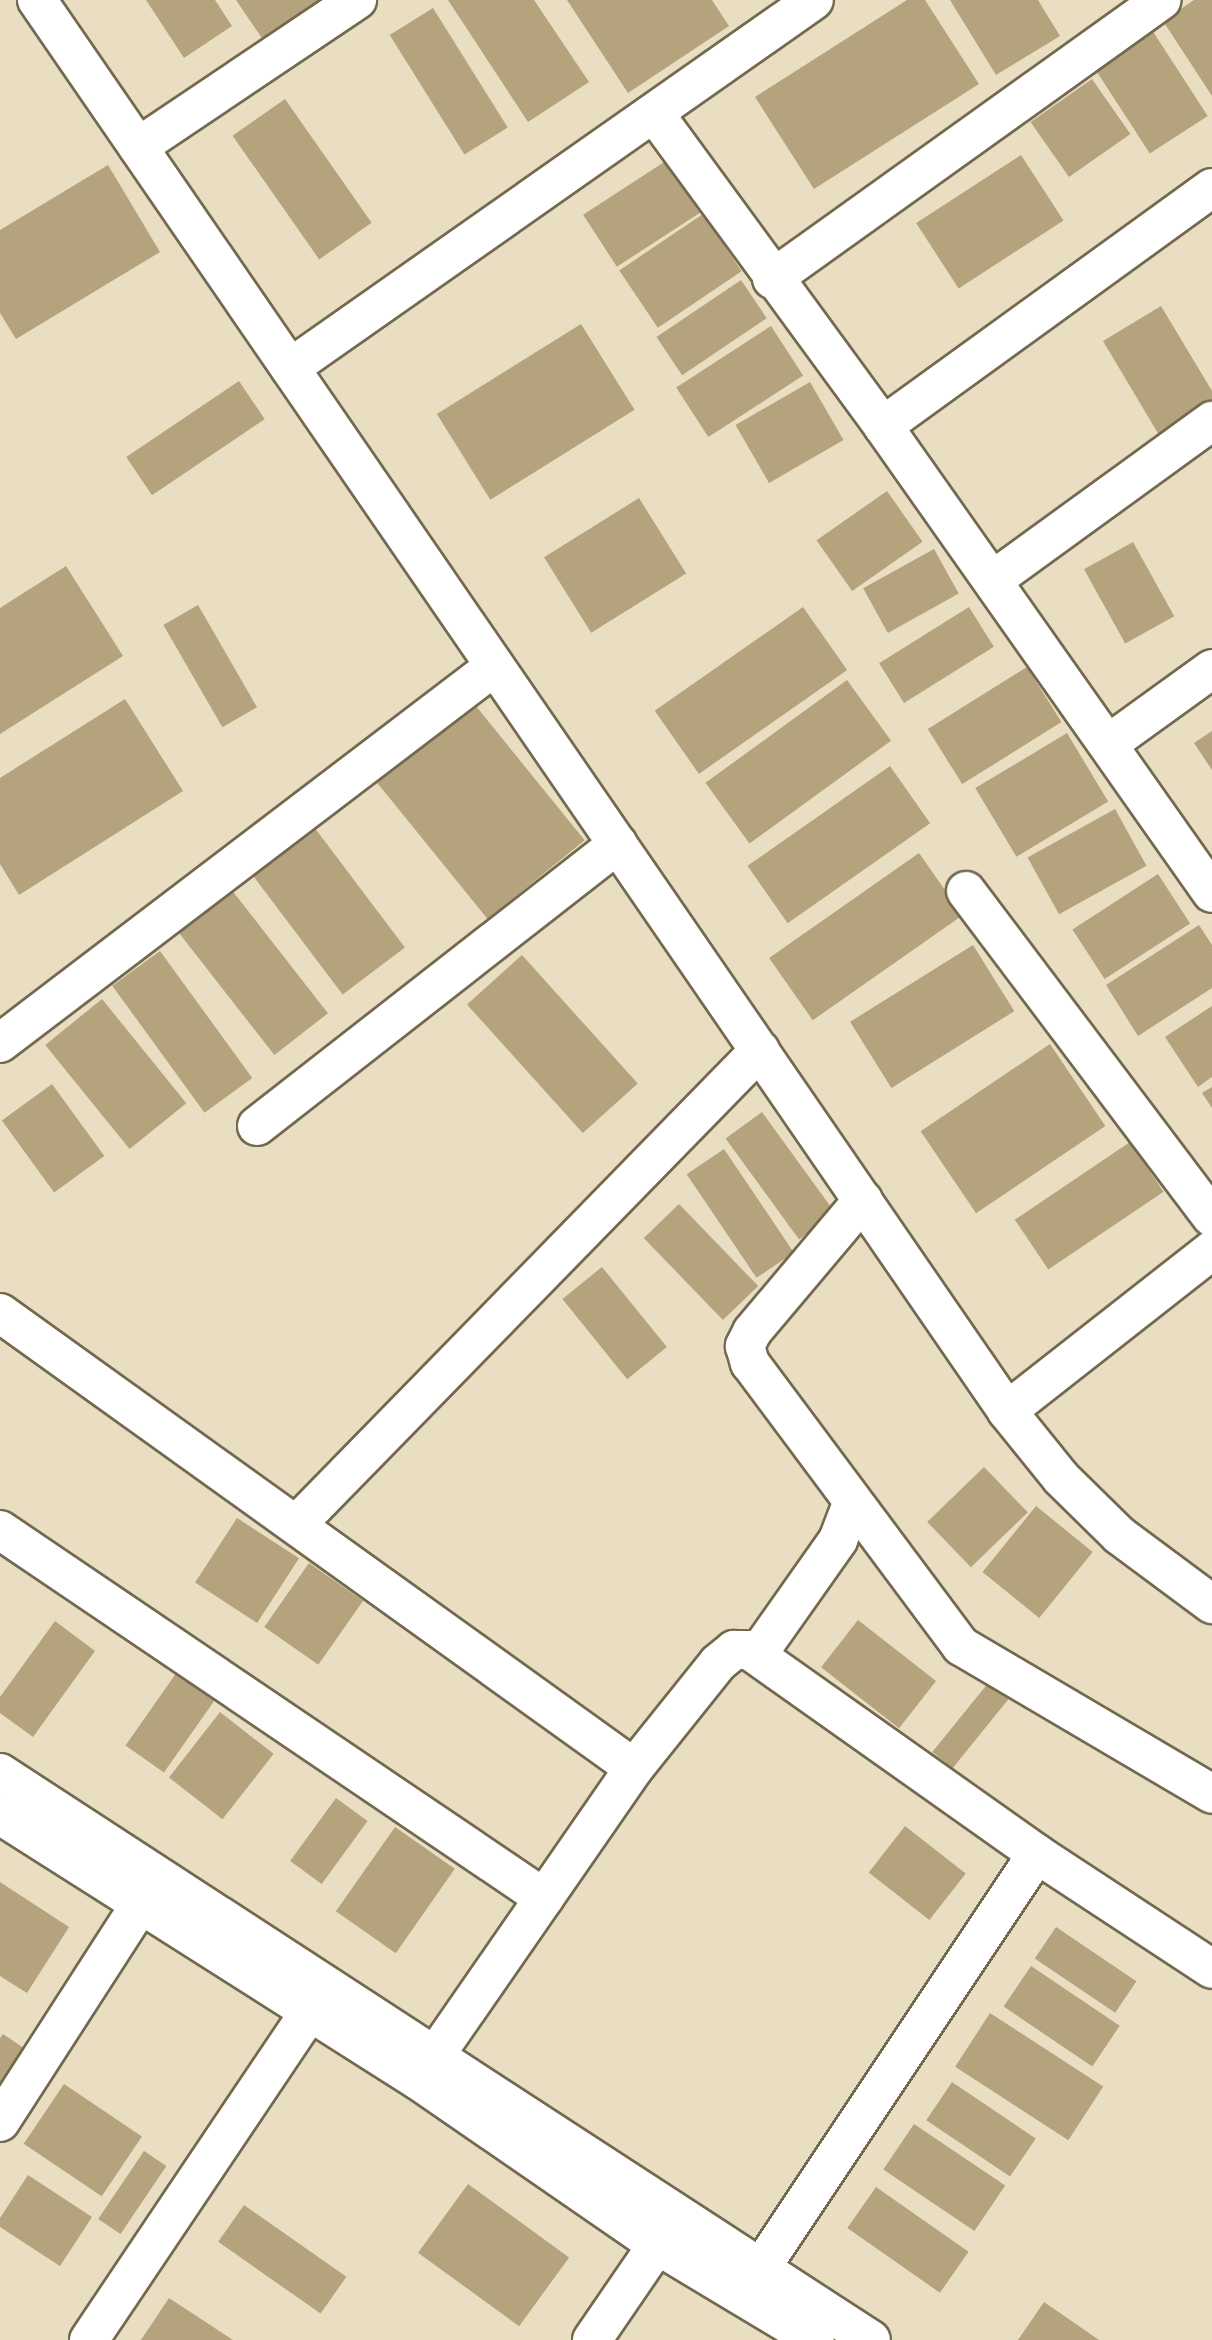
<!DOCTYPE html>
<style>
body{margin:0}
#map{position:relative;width:1212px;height:2340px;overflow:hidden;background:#eadec2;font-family:Literata,serif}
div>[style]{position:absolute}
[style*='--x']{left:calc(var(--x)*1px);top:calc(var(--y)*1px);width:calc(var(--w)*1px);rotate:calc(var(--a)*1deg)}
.building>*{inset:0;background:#b4a37c;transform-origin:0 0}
.roads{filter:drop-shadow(2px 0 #73694f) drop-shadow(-2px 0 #73694f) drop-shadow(0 2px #73694f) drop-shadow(0 -2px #73694f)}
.minor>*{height:38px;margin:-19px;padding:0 19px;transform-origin:19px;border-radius:19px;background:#fff}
span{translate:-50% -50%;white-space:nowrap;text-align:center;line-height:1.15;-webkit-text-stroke:7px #eadec2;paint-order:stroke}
</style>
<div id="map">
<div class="building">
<i style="clip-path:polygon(146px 0,215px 0,232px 26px,184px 58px)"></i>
<i style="clip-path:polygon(236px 0,338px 0,268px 47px)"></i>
<i style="clip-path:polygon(448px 0,534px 0,589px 82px,528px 122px)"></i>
<i style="clip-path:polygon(567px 0,712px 0,729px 26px,628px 93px)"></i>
<i style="clip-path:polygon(907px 0,925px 0,979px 84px,814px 189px,755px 97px)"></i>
<i style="clip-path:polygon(950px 0,1038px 0,1060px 36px,996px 75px)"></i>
<i style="clip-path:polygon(1194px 0,1212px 0,1212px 96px,1163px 21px)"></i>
<i style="left:433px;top:8px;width:141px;height:51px;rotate:58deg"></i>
<i style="left:1150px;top:27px;width:106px;height:69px;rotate:57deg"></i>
<i style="left:1092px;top:79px;width:67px;height:75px;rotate:55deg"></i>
<i style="left:285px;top:99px;width:151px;height:64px;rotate:55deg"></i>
<i style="left:1021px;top:155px;width:78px;height:125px;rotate:57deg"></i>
<i style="left:672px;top:157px;width:62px;height:106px;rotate:57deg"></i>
<i style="clip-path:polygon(108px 165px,160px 252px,16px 339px,0 313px,0 230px)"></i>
<i style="left:703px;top:214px;width:69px;height:101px;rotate:56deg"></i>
<i style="left:741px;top:280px;width:46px;height:102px;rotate:56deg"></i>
<i style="clip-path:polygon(1161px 306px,1212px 391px,1212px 410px,1162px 440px,1103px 341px)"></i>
<i style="left:581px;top:324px;width:101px;height:170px;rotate:58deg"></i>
<i style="left:771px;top:326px;width:59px;height:113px;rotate:57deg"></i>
<i style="left:239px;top:381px;width:46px;height:136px;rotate:56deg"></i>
<i style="left:810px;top:382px;width:67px;height:86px;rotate:60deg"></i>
<i style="left:887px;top:491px;width:62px;height:86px;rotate:55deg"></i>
<i style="left:639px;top:498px;width:89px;height:112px;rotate:58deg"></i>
<i style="left:1133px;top:542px;width:85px;height:56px;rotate:61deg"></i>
<i style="left:934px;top:549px;width:51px;height:81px;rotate:61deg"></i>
<i style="clip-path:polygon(66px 566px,123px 656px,0 734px,0 608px)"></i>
<i style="left:198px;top:605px;width:118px;height:40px;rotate:60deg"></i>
<i style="left:803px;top:607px;width:77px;height:181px;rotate:55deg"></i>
<i style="left:969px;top:607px;width:47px;height:106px;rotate:58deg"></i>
<i style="left:1027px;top:667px;width:65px;height:117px;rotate:58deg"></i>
<i style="left:847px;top:680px;width:75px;height:175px;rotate:54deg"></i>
<i style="left:467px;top:695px;width:187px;height:125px;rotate:51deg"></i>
<i style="clip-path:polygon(125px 699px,183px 791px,19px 895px,0 864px,0 778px)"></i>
<i style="clip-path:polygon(1212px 731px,1212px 770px,1194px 743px)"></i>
<i style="left:1067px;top:733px;width:80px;height:107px;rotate:59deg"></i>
<i style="left:890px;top:766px;width:70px;height:174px;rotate:55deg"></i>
<i style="left:1115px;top:809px;width:65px;height:100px;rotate:61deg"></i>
<i style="left:305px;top:815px;width:166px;height:78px;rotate:53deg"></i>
<i style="left:919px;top:853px;width:76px;height:183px;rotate:55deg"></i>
<i style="left:1158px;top:874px;width:59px;height:102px;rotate:57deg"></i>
<i style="left:227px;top:884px;width:164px;height:68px;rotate:52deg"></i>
<i style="clip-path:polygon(1199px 925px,1212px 945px,1212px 988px,1138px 1036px,1106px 985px)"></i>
<i style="left:973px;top:945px;width:78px;height:145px;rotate:58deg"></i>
<i style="left:160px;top:951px;width:157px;height:59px;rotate:54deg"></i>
<i style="left:522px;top:955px;width:173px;height:74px;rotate:48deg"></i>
<i style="left:102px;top:999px;width:134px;height:73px;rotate:51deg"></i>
<i style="clip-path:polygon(1212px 1006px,1212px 1077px,1198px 1087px,1165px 1037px)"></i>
<i style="left:1050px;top:1044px;width:99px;height:156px;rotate:56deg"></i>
<i style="left:52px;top:1084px;width:89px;height:62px;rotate:54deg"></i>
<i style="clip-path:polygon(1212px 1087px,1212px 1108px,1202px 1093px)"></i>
<i style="left:762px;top:1112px;width:125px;height:45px;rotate:54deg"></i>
<i style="left:1130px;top:1142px;width:60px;height:139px;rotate:56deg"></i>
<i style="left:724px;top:1149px;width:125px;height:45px;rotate:56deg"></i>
<i style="left:679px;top:1204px;width:114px;height:49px;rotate:46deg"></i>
<i style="left:602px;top:1267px;width:103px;height:51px;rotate:51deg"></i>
<i style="left:984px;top:1467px;width:63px;height:79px;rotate:46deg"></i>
<i style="left:1036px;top:1506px;width:73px;height:85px;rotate:39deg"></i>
<i style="left:237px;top:1518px;width:74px;height:77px;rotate:33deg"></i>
<i style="left:309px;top:1563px;width:66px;height:78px;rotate:35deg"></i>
<i style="left:858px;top:1620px;width:99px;height:60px;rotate:38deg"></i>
<i style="clip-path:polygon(55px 1621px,95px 1651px,33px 1737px,0 1713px,0 1697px)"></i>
<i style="left:184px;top:1662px;width:47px;height:102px;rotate:35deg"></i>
<i style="left:989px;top:1682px;width:26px;height:90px;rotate:39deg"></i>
<i style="left:220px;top:1712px;width:68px;height:83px;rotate:38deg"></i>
<i style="left:336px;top:1798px;width:39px;height:78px;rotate:36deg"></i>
<i style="left:905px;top:1826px;width:77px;height:59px;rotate:38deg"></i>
<i style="left:395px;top:1827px;width:73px;height:103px;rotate:35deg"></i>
<i style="clip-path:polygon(0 1882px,69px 1927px,27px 1993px,0 1976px)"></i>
<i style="left:1056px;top:1927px;width:97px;height:38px;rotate:34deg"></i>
<i style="left:1031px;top:1966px;width:107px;height:49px;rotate:34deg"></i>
<i style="left:990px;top:2013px;width:135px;height:64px;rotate:33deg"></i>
<i style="clip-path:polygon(3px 2034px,37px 2057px,0 2113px,0 2038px)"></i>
<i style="left:952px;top:2082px;width:101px;height:46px;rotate:34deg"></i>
<i style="left:64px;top:2084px;width:94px;height:72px;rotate:34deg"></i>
<i style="left:914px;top:2124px;width:110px;height:55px;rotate:34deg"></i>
<i style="left:144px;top:2151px;width:27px;height:82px;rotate:34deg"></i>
<i style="clip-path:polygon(28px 2175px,92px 2217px,60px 2266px,0 2227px,0 2218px)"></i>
<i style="left:468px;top:2184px;width:125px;height:85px;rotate:36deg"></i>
<i style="left:876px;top:2187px;width:113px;height:50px;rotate:35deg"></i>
<i style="left:244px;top:2205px;width:125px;height:45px;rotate:35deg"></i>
<i style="clip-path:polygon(169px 2298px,233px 2340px,141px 2340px)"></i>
<i style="clip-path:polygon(1044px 2302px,1099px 2340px,1018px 2340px)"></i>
</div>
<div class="roads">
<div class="minor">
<i style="--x:37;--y:0;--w:1712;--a:55.49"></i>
<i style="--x:1007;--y:1411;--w:86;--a:51.1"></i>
<i style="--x:1061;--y:1478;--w:81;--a:44.5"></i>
<i style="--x:1119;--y:1535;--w:116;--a:36.6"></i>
<i style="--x:654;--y:113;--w:388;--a:53.8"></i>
<i style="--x:883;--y:426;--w:571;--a:54.84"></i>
<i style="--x:138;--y:147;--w:264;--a:-33.9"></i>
<i style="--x:772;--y:279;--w:479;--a:-35.6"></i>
<i style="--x:290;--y:368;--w:640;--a:-35.08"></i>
<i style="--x:883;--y:426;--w:406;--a:-35.9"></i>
<i style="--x:993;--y:580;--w:271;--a:-36"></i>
<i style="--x:1108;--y:744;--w:128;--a:-35.8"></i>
<i style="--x:966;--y:891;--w:408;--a:53"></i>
<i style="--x:0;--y:1043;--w:622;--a:-37.29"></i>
<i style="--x:257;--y:1126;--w:458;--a:-38"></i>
<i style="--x:863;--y:1200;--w:172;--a:130.1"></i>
<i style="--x:752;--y:1332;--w:16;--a:117"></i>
<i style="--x:745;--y:1346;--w:18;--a:74"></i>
<i style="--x:750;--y:1363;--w:353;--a:53.3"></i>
<i style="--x:961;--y:1646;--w:291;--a:30.5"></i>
<i style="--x:0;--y:1313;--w:780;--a:35.67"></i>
<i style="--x:1007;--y:1411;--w:261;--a:-38.1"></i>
<i style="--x:296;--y:1525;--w:664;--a:-45.67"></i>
<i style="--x:0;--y:1530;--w:657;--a:34.08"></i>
<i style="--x:757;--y:1655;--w:141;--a:-54.8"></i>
<i style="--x:838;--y:1540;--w:39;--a:-69"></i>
<i style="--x:0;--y:1773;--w:1039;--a:33.06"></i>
<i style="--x:0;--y:1815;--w:495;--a:32.4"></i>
<i style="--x:418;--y:2080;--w:290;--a:34.6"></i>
<i style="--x:657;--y:2245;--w:184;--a:31"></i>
<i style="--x:418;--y:2080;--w:379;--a:-55.3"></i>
<i style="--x:634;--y:1768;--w:134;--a:-51.3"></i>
<i style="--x:718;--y:1663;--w:21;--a:-39"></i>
<i style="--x:734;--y:1650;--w:15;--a:0"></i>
<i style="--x:749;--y:1650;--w:353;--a:35.3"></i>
<i style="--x:1037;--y:1854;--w:209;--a:33.3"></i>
<i style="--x:0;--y:2122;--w:258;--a:-57.2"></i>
<i style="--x:747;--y:2289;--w:523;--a:-56.31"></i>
<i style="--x:89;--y:2340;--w:418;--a:-56.1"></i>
<i style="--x:592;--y:2340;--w:115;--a:-55.6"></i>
</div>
</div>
</div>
